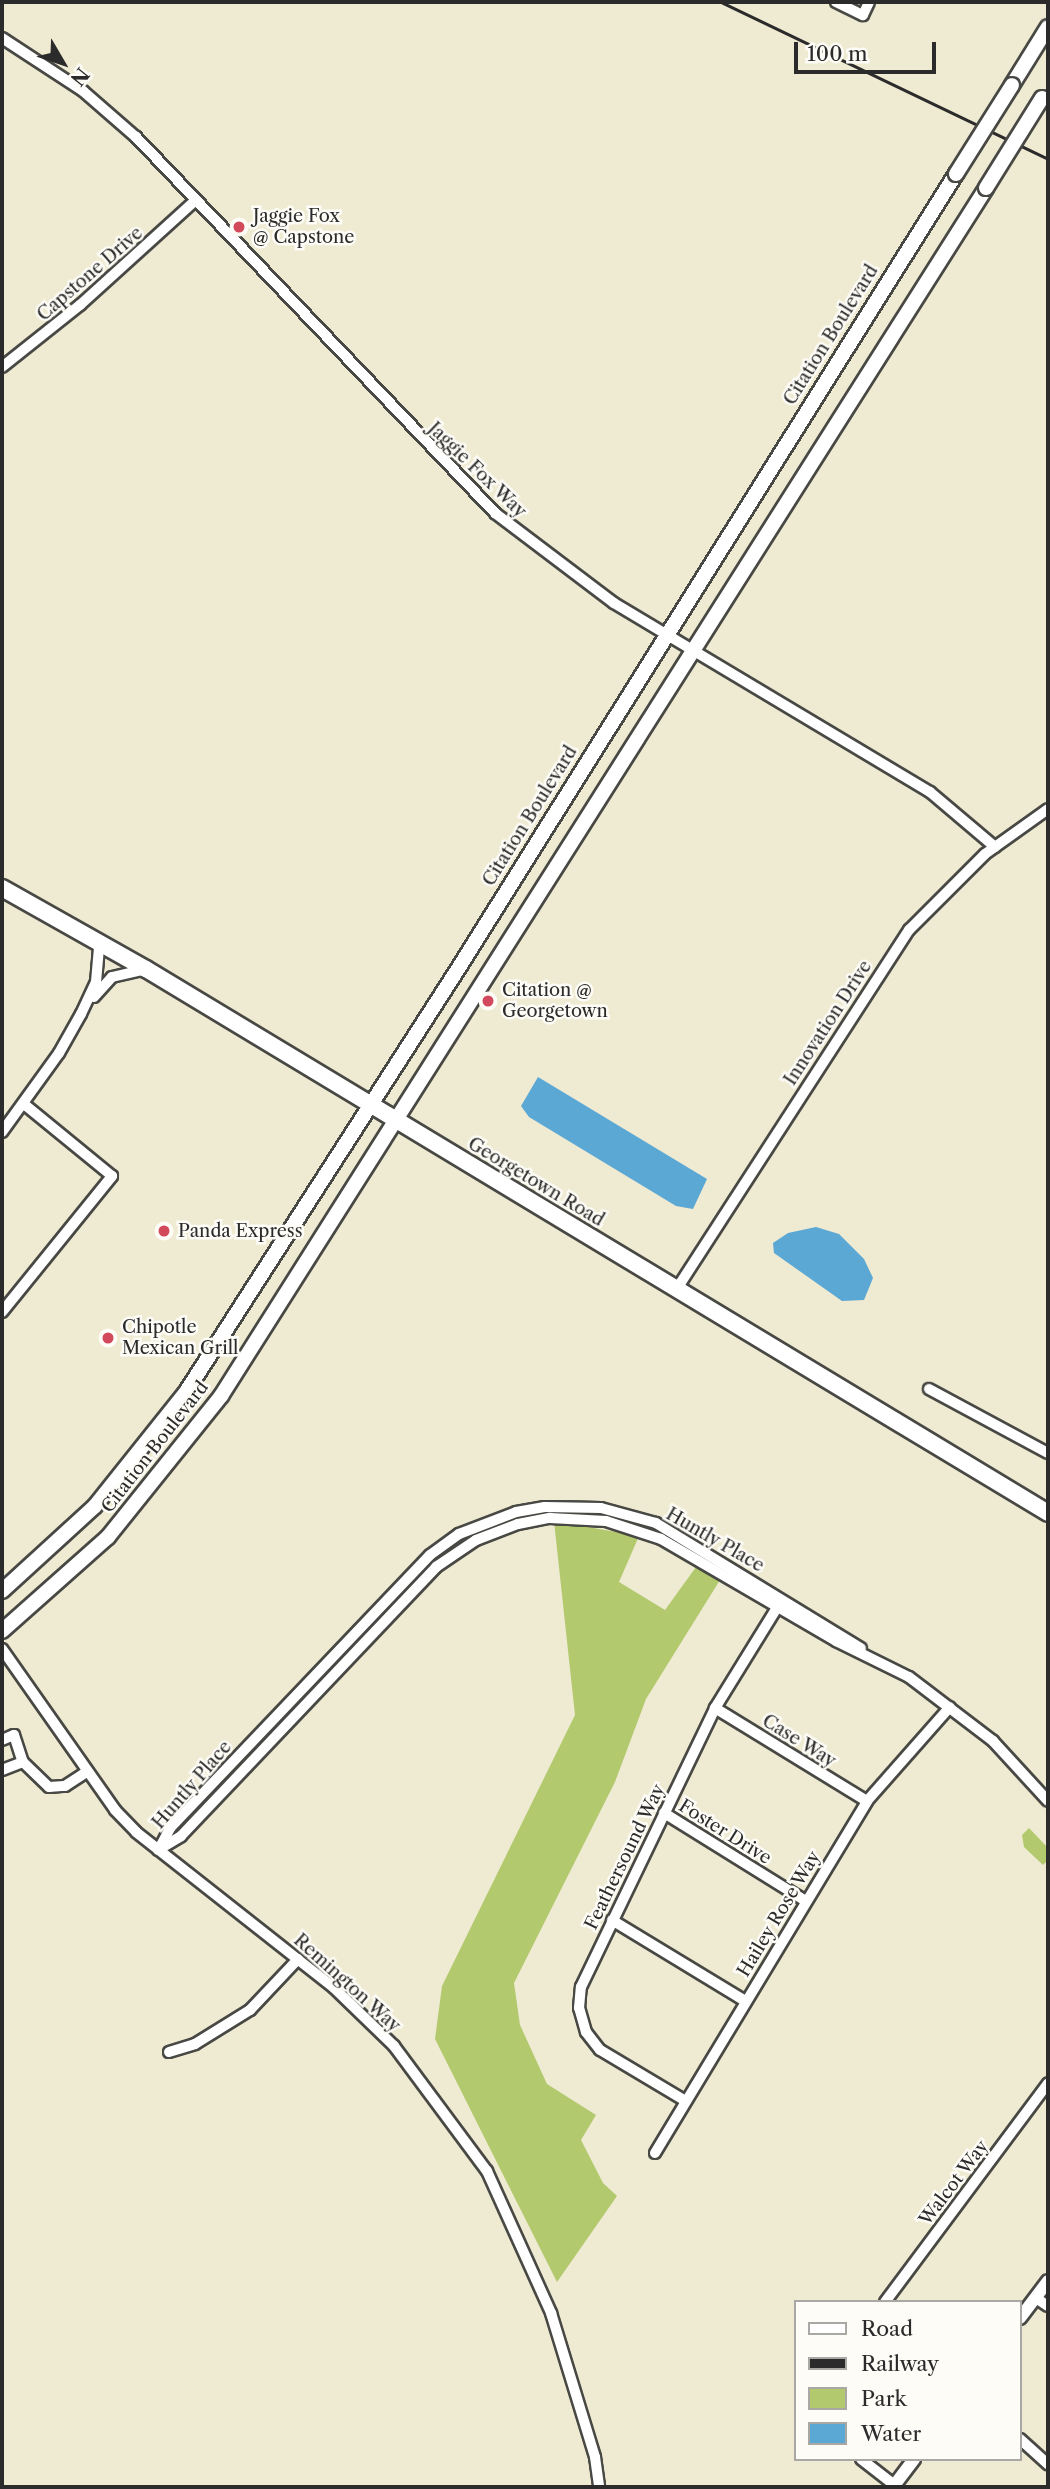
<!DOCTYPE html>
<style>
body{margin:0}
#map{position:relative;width:1050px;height:2489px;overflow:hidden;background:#efead2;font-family:"Libre Caslon Text",serif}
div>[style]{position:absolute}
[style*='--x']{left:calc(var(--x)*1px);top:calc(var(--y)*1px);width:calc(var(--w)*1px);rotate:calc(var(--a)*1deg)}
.green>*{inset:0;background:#b2c96e}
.water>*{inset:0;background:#5ca8d5}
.roads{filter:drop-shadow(2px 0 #484844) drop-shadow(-2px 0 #484844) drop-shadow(0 2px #484844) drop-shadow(0 -2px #484844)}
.minor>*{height:10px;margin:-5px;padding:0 5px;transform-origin:5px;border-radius:5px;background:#fff}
.tertiary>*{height:12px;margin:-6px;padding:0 6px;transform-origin:6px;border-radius:6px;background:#fff}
.secondary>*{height:14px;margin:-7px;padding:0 7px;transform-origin:7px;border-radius:7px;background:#fff}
.primary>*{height:16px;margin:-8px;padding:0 8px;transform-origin:8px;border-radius:8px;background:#fff}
.rail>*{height:2.5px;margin:-1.25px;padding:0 1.25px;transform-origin:1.25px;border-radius:1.25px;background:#2b2b2b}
.bridges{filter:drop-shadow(2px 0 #484844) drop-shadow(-2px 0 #484844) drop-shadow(0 2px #484844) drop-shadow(0 -2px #484844)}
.secondary-bridge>*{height:14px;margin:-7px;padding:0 7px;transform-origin:7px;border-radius:7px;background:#fff}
.dots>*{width:19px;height:19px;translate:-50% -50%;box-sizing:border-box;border:4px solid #fdfcf7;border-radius:50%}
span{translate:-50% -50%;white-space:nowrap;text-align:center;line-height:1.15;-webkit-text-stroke:5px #fdfcf7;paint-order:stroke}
.poi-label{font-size:18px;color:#2b2b2b}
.left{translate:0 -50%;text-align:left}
.street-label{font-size:18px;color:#2b2b2b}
.frame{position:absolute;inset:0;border:4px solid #2b2b2b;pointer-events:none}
.legend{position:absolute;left:794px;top:2300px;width:228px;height:161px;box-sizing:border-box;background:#fdfcf7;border:2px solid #a9a8a5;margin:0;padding:9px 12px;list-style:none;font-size:21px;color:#2b2b2b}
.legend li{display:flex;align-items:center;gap:14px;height:35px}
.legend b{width:35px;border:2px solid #a9a8a5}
.north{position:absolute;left:28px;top:28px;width:70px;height:70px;-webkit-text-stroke:5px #fdfcf7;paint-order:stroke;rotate:129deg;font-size:19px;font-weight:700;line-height:28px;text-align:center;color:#2b2b2b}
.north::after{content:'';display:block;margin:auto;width:24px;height:32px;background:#2b2b2b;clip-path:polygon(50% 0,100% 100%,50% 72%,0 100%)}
.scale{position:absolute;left:794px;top:42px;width:142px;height:32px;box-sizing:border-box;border:4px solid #2b2b2b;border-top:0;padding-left:9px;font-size:21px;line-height:24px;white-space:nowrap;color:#2b2b2b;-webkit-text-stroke:5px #fdfcf7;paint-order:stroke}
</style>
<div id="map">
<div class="green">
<i style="clip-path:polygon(554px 1521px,639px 1536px,619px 1582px,665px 1610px,696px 1567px,720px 1580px,646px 1699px,615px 1782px,514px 1983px,520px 2025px,547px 2084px,596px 2115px,581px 2140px,603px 2183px,617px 2196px,557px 2282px,435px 2039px,442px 1986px,575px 1715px)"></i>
<i style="clip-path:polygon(1029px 1828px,1048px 1848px,1048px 1860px,1043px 1865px,1024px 1847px,1022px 1835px)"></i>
</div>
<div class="water">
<i style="clip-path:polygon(538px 1077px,707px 1179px,693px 1209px,676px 1206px,529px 1117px,521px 1106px)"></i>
<i style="clip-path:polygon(816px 1227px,839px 1234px,864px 1259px,873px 1278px,864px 1300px,842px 1301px,774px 1253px,773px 1243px,788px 1233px)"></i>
</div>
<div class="roads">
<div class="minor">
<i style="--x:836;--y:2;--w:30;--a:26"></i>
<i style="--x:863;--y:15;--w:14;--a:-65"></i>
<i style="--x:2;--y:38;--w:97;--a:33.2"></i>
<i style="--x:83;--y:91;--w:70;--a:41"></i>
<i style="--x:136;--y:137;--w:520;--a:46.32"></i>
<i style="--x:495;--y:513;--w:149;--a:37.1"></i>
<i style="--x:614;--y:603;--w:368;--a:30.9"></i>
<i style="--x:930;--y:792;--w:85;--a:40.2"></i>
<i style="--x:2;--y:367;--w:100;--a:-38.5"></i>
<i style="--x:80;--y:305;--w:156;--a:-42.2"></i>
<i style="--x:94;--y:997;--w:27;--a:-48"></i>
<i style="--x:112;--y:977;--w:35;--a:-13"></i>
<i style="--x:2;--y:1132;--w:97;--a:-54.2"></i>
<i style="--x:59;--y:1053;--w:45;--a:-60.6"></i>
<i style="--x:81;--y:1014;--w:35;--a:-65"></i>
<i style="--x:96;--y:982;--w:38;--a:-85"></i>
<i style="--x:676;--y:1290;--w:429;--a:-57.1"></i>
<i style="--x:909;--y:930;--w:107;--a:-45"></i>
<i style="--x:985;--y:854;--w:77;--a:-35.5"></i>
<i style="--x:2;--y:1312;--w:175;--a:-51"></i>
<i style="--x:112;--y:1176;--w:114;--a:-140.7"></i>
<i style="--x:929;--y:1389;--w:135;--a:28.3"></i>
<i style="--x:2;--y:1649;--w:197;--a:54.9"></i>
<i style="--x:115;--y:1810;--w:30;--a:46"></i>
<i style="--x:136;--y:1832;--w:252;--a:38.2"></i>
<i style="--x:334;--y:1988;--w:83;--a:44"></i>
<i style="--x:394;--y:2046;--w:156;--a:53.4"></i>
<i style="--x:487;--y:2171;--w:156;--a:65.7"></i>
<i style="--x:551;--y:2313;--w:151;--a:73"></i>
<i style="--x:595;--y:2457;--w:30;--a:82"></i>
<i style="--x:715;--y:1708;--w:178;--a:31.5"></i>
<i style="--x:2;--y:1740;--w:13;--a:-23"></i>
<i style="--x:14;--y:1735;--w:28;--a:72"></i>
<i style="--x:23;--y:1762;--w:36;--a:44"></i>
<i style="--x:49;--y:1787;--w:16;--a:-4"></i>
<i style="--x:65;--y:1786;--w:27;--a:-33"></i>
<i style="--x:2;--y:1770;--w:22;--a:-21"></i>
<i style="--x:664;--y:1813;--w:167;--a:31.8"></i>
<i style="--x:159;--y:1849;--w:24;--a:-62"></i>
<i style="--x:170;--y:1828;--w:377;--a:-46.4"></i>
<i style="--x:430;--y:1555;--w:36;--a:-36"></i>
<i style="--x:459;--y:1534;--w:61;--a:-21.1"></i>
<i style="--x:516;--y:1512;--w:29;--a:-10"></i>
<i style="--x:545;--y:1507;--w:56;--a:1"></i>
<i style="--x:601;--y:1508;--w:57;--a:15.3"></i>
<i style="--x:656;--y:1523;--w:240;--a:31.4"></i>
<i style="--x:158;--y:1850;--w:27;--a:-31"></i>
<i style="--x:181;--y:1836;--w:371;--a:-46.5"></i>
<i style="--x:436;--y:1567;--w:48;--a:-34"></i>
<i style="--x:476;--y:1540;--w:45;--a:-20.9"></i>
<i style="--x:518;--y:1524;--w:33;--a:-11"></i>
<i style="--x:550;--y:1518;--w:56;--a:3.1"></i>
<i style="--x:606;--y:1521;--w:58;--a:18.1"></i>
<i style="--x:661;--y:1539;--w:203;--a:30.2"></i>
<i style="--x:836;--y:1641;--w:81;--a:26.3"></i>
<i style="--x:909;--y:1677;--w:106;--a:37.3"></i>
<i style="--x:993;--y:1741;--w:81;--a:47.5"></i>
<i style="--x:612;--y:1920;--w:156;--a:31.3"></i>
<i style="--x:169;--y:2052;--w:27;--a:-17"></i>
<i style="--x:195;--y:2044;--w:65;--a:-31.7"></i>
<i style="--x:250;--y:2010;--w:70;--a:-46.7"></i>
<i style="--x:684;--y:2100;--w:98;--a:-149.2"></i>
<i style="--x:600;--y:2050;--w:23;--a:-128"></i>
<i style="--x:586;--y:2032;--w:25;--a:-106"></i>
<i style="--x:579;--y:2008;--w:21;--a:-85"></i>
<i style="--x:581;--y:1987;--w:310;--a:-64.3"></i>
<i style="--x:715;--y:1708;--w:126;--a:-58.3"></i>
<i style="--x:655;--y:2153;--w:411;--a:-58.9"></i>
<i style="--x:867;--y:1801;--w:125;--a:-48.6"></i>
<i style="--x:1036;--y:2298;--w:14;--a:34"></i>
<i style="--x:885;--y:2302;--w:273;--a:-53.3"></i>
<i style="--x:1020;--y:2439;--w:38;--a:42"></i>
<i style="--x:861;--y:2459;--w:46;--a:37.9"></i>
</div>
<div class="tertiary">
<i style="--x:1020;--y:2318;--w:46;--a:-52.9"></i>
<i style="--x:893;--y:2487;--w:35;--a:-53"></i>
</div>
<div class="secondary">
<i style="--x:1012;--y:85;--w:68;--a:-58.2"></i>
<i style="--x:2;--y:1591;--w:126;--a:-42.4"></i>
<i style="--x:95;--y:1506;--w:146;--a:-51.4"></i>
<i style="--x:186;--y:1392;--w:503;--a:-57.26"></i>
<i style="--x:458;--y:969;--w:938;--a:-57.94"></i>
<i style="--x:2;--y:1631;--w:142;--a:-41.6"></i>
<i style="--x:108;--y:1537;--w:181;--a:-51.3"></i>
<i style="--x:221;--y:1396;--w:1430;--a:-57.65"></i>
</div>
<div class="primary">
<i style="--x:2;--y:888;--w:165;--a:29.4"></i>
<i style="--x:146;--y:969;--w:1053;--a:31.09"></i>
</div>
</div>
<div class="rail">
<i style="--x:721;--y:2;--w:363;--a:25.6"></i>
</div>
<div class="bridges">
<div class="secondary-bridge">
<i style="--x:956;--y:174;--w:105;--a:-57.8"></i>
<i style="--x:986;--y:188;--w:106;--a:-58.1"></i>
</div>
</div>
<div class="dots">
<i style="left:239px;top:227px;background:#d1495b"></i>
<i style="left:488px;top:1001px;background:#d1495b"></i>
<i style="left:164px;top:1231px;background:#d1495b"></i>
<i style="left:108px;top:1338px;background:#d1495b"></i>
</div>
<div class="poi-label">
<span class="left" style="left:253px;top:227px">Jaggie Fox<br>@ Capstone</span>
<span class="left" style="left:502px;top:1001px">Citation @<br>Georgetown</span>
<span class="left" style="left:178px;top:1231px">Panda Express</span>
<span class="left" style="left:122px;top:1338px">Chipotle<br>Mexican Grill</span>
</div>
<div class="street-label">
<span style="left:90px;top:274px;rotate:-41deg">Capstone Drive</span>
<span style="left:831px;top:335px;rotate:-58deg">Citation Boulevard</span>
<span style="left:477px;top:470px;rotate:44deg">Jaggie Fox Way</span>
<span style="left:530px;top:816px;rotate:-58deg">Citation Boulevard</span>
<span style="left:828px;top:1023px;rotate:-57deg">Innovation Drive</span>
<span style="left:536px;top:1182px;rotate:31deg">Georgetown Road</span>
<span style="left:155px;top:1447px;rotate:-52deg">Citation Boulevard</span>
<span style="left:715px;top:1540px;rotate:30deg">Huntly Place</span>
<span style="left:799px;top:1741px;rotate:32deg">Case Way</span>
<span style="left:192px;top:1785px;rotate:-49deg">Huntly Place</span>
<span style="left:725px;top:1832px;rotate:32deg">Foster Drive</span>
<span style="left:625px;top:1857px;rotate:-64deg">Feathersound Way</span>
<span style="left:779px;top:1914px;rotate:-59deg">Hailey Rose Way</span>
<span style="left:347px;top:1983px;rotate:42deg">Remington Way</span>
<span style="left:954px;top:2183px;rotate:-53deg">Walcot Way</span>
</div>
<div class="frame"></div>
<ul class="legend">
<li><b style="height:9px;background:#fff"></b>Road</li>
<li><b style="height:9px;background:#2b2b2b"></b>Railway</li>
<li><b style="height:19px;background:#b2c96e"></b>Park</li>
<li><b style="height:19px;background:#5ca8d5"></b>Water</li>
</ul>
<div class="north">N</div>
<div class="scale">100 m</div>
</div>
